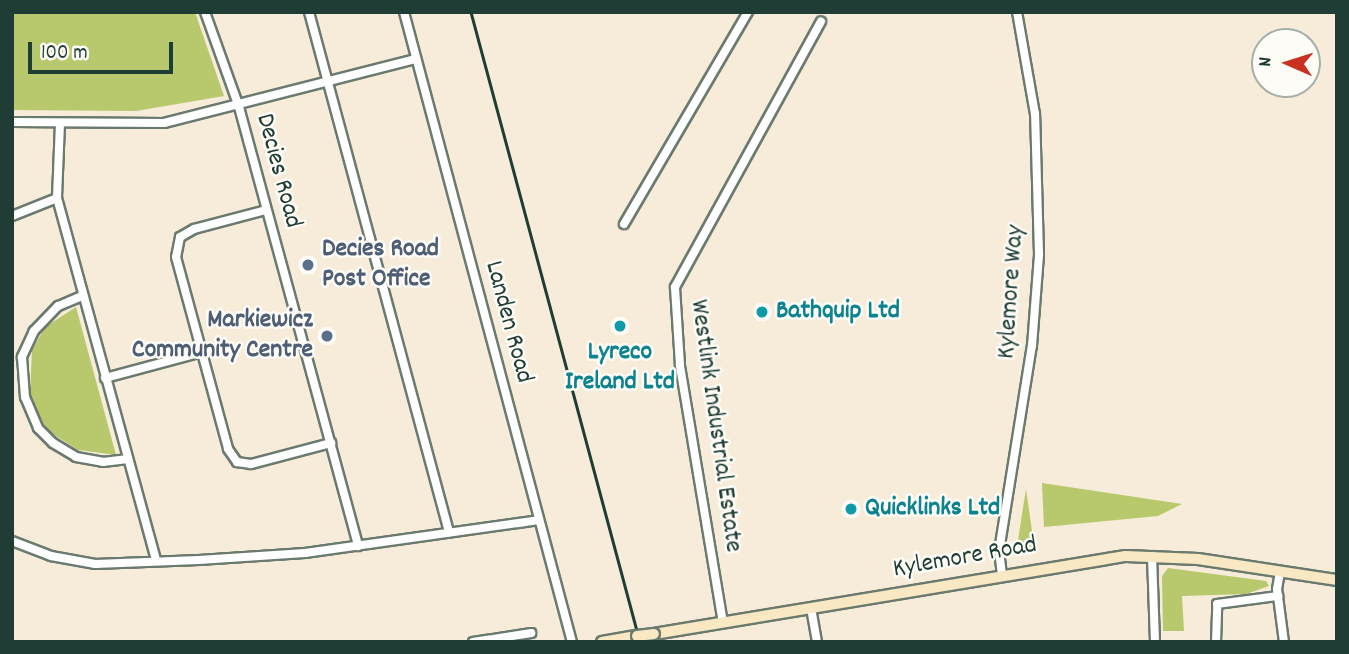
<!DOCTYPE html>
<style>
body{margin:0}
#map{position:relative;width:1349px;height:654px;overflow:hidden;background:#f6ecd9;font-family:Dekko,sans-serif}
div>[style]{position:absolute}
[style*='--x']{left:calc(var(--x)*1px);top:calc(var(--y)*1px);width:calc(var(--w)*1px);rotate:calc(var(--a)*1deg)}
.green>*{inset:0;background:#b7c96c}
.roads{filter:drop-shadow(2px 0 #6a7a6e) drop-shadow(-2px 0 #6a7a6e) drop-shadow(0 2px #6a7a6e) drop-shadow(0 -2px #6a7a6e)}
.minor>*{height:8px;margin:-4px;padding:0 4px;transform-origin:4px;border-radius:4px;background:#fff}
.secondary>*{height:10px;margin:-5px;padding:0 5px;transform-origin:5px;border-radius:5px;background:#f8e8c3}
.rail>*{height:2.5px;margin:-1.25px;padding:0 1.25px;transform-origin:1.25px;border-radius:1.25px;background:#1f3d34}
.bridges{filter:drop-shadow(2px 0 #6a7a6e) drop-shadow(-2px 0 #6a7a6e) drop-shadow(0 2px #6a7a6e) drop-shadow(0 -2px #6a7a6e)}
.secondary-bridge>*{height:10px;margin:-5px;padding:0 5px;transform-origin:5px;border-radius:5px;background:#f8e8c3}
.dots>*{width:19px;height:19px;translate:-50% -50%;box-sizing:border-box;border:4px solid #fdfcf7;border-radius:50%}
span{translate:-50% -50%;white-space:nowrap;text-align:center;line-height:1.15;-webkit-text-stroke:5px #fdfcf7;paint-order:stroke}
.street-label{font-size:26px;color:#1f3d34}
.service-label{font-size:26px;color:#4e5e75;font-weight:700}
.left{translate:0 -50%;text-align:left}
.right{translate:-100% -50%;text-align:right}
.culture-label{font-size:26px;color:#0d838f;font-weight:700}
.frame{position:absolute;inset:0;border:14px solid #1f3d34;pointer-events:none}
.north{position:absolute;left:1251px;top:28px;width:70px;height:70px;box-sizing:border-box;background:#fdfcf7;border:2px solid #a4b0a9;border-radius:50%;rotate:273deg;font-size:19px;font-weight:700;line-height:28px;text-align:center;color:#1f3d34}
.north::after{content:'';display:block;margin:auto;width:24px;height:32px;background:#c8321e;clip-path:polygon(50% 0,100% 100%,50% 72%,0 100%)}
.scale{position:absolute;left:28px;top:42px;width:145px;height:32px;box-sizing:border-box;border:4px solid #1f3d34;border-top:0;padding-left:9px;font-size:21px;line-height:24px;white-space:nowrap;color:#1f3d34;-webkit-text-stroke:5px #fdfcf7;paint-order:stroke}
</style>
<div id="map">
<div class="green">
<i style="clip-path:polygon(12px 12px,195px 12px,224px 96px,136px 111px,12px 110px)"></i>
<i style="clip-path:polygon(76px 307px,116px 455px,78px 450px,50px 432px,37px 416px,30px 394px,32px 350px,45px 327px)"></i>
<i style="clip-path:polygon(1042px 483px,1182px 504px,1158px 516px,1044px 527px)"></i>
<i style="clip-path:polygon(1026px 489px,1035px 552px,1024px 554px,1017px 546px)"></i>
<i style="clip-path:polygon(1168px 568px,1266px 581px,1269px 586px,1246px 594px,1182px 596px,1184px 631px,1163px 631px,1162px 576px)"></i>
</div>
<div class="roads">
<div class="minor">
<i style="--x:205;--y:12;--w:101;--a:70.3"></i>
<i style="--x:239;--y:107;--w:455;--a:74.8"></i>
<i style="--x:309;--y:12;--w:539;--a:74.93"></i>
<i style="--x:404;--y:12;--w:652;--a:75.07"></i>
<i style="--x:12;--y:122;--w:152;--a:0.4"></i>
<i style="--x:164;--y:123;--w:260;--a:-14.3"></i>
<i style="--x:60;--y:123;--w:75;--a:92.3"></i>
<i style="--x:57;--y:198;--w:376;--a:74.7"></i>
<i style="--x:266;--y:210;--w:74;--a:165.2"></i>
<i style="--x:194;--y:229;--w:16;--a:150"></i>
<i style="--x:180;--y:237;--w:20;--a:101"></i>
<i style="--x:176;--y:257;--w:199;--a:74.8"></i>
<i style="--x:228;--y:449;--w:16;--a:55"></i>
<i style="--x:237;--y:462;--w:14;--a:8"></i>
<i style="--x:251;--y:464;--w:83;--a:-14.7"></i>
<i style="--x:12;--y:216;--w:48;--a:-21.8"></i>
<i style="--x:624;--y:224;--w:246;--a:-59.7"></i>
<i style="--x:82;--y:296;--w:26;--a:157"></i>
<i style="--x:58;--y:306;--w:35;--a:134"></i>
<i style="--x:34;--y:331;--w:29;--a:115"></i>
<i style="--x:22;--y:357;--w:40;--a:85.7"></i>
<i style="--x:25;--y:397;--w:34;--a:67"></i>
<i style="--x:38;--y:428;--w:21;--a:45"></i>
<i style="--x:53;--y:443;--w:27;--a:31"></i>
<i style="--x:76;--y:457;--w:27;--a:10"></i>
<i style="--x:103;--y:462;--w:23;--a:-7"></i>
<i style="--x:105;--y:378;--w:100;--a:-15"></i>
<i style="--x:12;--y:541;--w:42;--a:21"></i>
<i style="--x:51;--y:556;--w:45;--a:10.3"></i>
<i style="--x:95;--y:564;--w:104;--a:-2.2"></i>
<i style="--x:199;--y:560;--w:106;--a:-3.8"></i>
<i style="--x:305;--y:553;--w:236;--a:-8"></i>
<i style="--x:1152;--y:556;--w:86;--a:88"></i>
<i style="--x:1280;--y:572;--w:17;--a:100"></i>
<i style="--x:1277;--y:589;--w:53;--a:82.5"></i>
<i style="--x:1002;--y:575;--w:24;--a:-97"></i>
<i style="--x:999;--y:551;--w:208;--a:-80.9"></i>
<i style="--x:1032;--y:346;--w:92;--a:-85.6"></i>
<i style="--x:1039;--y:254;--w:140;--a:-91.6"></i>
<i style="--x:1035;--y:114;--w:104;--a:-100"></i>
<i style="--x:811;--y:608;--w:35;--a:80"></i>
<i style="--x:723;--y:623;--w:262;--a:-99.5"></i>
<i style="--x:680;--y:365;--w:78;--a:-93.7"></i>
<i style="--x:675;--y:287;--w:303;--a:-61.2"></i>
<i style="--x:473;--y:642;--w:59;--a:-8.8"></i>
<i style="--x:1216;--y:642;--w:38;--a:-88"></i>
<i style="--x:1217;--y:604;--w:62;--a:-7.5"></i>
</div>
<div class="secondary">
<i style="--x:654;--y:634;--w:478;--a:-9.4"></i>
<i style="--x:1126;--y:556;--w:72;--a:2.4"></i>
<i style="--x:1198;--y:559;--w:141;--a:8.6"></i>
<i style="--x:602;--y:642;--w:36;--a:-10"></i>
</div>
</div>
<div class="rail">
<i style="--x:471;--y:12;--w:652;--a:74.98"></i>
</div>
<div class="bridges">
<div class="secondary-bridge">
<i style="--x:637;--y:636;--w:17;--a:-7"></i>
</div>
</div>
<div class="dots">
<i style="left:308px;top:265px;background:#5c6f8a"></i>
<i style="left:762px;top:312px;background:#0f9aa8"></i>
<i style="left:620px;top:326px;background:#0f9aa8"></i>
<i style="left:327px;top:336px;background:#5c6f8a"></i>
<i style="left:851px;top:509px;background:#0f9aa8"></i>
</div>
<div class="street-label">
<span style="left:278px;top:171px;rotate:75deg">Decies Road</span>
<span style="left:1012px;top:292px;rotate:-86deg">Kylemore Way</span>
<span style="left:508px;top:322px;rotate:75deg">Landen Road</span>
<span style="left:715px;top:426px;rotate:82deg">Westlink Industrial Estate</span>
<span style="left:965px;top:558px;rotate:-10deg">Kylemore Road</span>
</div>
<div class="service-label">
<span class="left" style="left:322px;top:265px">Decies Road<br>Post Office</span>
<span class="right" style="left:313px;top:336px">Markiewicz<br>Community Centre</span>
</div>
<div class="culture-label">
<span class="left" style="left:776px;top:312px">Bathquip Ltd</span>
<span style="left:620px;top:368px">Lyreco<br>Ireland Ltd</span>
<span class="left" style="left:865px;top:509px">Quicklinks Ltd</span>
</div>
<div class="frame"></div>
<div class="north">N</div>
<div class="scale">100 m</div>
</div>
